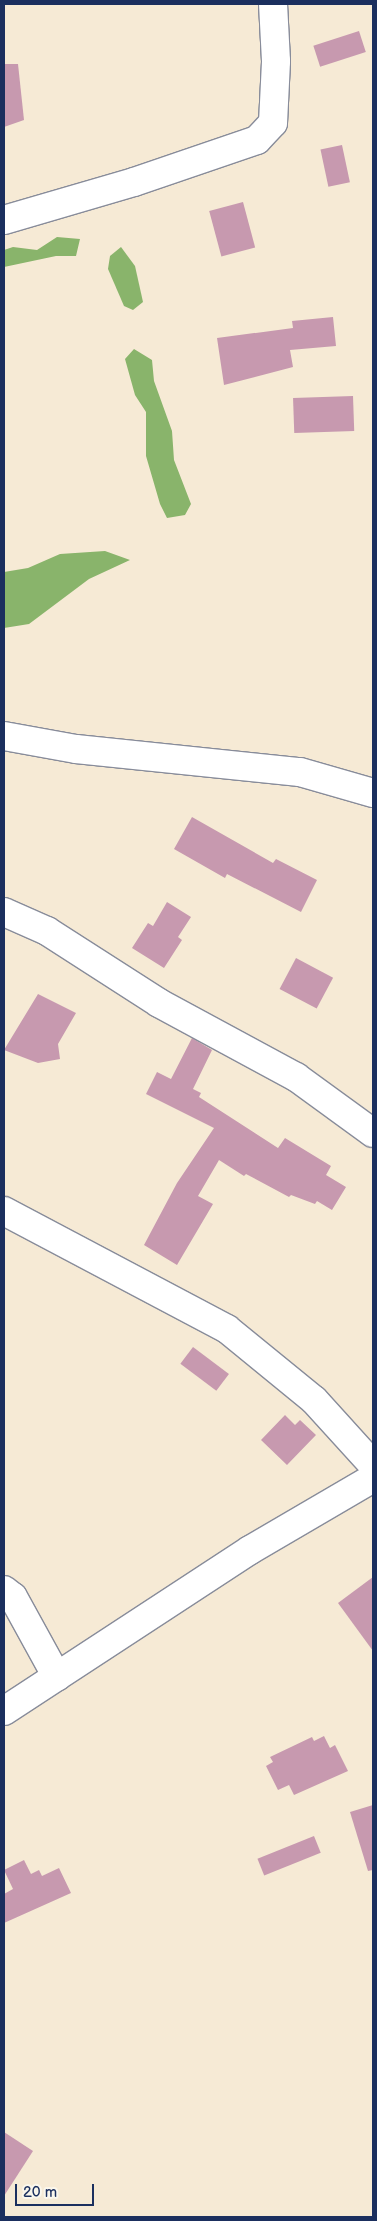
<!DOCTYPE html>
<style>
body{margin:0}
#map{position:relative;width:377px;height:2221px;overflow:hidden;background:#f6ead5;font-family:"Balsamiq Sans",sans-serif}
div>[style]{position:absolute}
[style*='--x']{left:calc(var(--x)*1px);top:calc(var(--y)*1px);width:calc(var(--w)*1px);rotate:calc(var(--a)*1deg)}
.forest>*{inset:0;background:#89b46b}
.building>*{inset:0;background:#c799af;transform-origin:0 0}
.roads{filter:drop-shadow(1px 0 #888c9a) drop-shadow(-1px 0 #888c9a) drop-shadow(0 1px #888c9a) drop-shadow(0 -1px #888c9a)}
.minor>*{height:28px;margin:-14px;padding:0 14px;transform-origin:14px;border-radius:14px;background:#fff}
span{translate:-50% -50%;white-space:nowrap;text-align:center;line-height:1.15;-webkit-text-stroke:4px #fbf7ec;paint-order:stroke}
.frame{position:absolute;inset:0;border:5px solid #1b2f5e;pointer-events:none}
.scale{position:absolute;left:15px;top:2184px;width:79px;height:22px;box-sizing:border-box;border:2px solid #1b2f5e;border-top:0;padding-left:6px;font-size:15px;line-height:18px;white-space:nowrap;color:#1b2f5e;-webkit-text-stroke:4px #fbf7ec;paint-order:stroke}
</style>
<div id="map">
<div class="forest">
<i style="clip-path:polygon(57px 237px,80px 239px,76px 256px,56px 256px,4px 267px,4px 250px,13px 247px,37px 250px)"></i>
<i style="clip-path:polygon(121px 247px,135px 266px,143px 302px,133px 310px,124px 306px,108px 269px,110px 256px)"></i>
<i style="clip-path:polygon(134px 349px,152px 360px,154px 381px,172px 431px,174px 460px,191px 504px,185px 515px,167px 518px,160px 504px,146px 456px,146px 412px,135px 395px,125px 359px)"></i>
<i style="clip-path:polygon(105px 551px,130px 560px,89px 579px,29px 624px,4px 628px,4px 572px,28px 568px,60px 554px)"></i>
</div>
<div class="building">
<i style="left:359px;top:31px;width:22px;height:48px;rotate:72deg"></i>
<i style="clip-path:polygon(4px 64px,18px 64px,24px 120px,4px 127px)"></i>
<i style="left:342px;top:145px;width:38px;height:22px;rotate:78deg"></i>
<i style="left:243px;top:202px;width:47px;height:35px;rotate:75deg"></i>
<i style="clip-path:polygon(333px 317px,336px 346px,290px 350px,293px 367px,224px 385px,217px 338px,293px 328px,292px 321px)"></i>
<i style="left:353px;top:396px;width:35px;height:60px;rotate:88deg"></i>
<i style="clip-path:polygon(192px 817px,273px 863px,276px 859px,317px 880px,301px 912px,227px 874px,225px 878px,174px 849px)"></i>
<i style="clip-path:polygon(167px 902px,191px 917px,178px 937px,182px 940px,164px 968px,132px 948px,148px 923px,153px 926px)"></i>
<i style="left:296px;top:958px;width:42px;height:35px;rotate:28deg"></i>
<i style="clip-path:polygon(38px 994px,76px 1013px,58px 1044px,60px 1059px,38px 1063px,4px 1050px)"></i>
<i style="clip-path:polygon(192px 1038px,212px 1050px,193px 1089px,201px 1093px,199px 1097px,278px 1148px,285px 1138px,331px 1166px,326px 1175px,346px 1187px,332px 1210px,317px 1201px,315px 1204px,291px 1195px,289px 1197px,246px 1174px,244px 1176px,219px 1160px,198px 1196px,213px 1204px,177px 1265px,144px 1245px,177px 1183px,214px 1128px,146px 1094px,157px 1072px,171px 1079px)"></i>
<i style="left:193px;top:1347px;width:45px;height:21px;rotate:37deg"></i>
<i style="clip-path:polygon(285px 1415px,295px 1425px,300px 1420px,316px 1435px,287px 1465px,261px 1440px)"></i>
<i style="clip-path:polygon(373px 1577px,373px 1651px,338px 1603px)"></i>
<i style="clip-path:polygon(324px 1736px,330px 1748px,335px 1745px,348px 1771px,294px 1795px,289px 1785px,278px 1790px,266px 1766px,273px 1762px,270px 1757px,312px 1737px,314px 1741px)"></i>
<i style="clip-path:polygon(373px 1805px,373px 1870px,368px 1871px,350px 1812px)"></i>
<i style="left:314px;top:1836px;width:18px;height:61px;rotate:68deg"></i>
<i style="clip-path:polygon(24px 1860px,31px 1874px,39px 1870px,42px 1876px,59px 1868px,71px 1893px,4px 1923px,4px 1894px,13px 1889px,4px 1870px)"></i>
<i style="clip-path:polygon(4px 2132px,33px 2151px,4px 2196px)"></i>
</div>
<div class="roads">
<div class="minor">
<i style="--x:4;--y:220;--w:135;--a:-16.3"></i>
<i style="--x:134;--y:182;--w:130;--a:-18.9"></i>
<i style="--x:257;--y:140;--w:23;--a:-47"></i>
<i style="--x:273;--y:123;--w:62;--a:-87.2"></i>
<i style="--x:276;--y:61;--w:57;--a:-93"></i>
<i style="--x:4;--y:736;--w:73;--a:10.2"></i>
<i style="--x:76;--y:749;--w:225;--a:5.9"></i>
<i style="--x:300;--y:772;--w:76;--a:16"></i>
<i style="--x:4;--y:912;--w:47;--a:23.8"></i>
<i style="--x:47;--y:931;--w:133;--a:32.7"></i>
<i style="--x:159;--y:1003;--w:156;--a:28.4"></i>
<i style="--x:296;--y:1077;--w:95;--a:36"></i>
<i style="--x:4;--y:1211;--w:252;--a:27.9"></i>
<i style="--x:227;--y:1329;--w:112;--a:39.2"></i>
<i style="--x:314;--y:1400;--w:88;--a:47.8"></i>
<i style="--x:4;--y:1590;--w:11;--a:38"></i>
<i style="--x:13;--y:1597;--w:91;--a:61.2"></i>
<i style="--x:4;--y:1711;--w:294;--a:-33.2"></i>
<i style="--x:250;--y:1550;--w:143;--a:-30.3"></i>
</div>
</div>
<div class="frame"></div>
<div class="scale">20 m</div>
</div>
